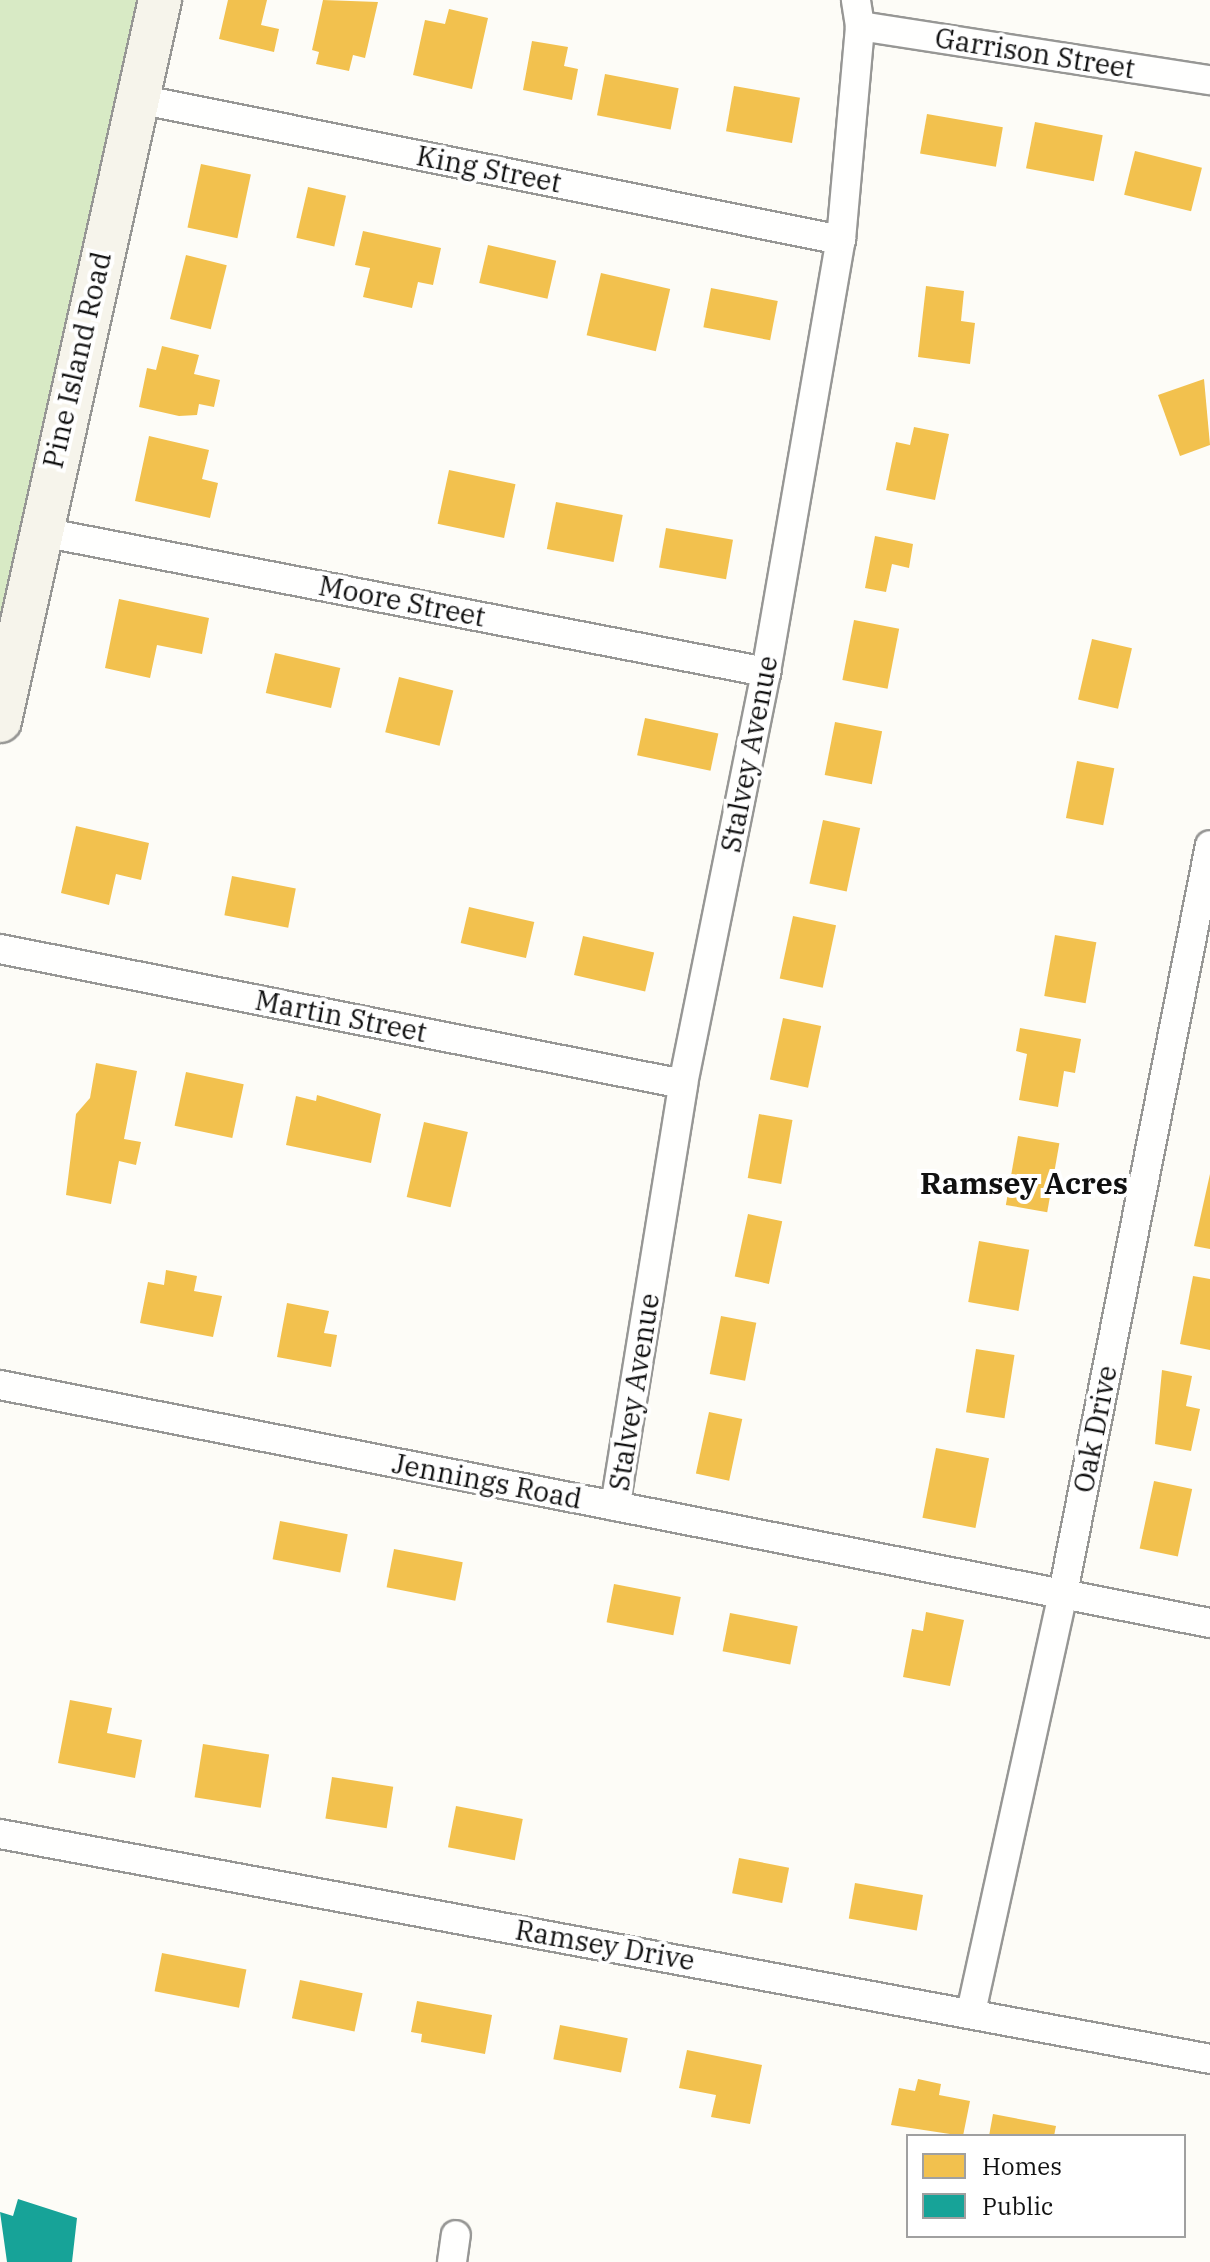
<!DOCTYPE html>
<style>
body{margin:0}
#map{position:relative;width:1210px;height:2262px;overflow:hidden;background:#fdfcf7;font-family:"IBM Plex Serif",serif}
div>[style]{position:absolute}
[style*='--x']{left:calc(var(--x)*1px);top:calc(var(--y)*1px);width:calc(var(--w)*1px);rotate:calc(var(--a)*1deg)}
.forest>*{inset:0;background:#d8eac5}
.homes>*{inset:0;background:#f2c14e;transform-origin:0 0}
.public>*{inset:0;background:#17a398}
.roads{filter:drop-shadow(2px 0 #979795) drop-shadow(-2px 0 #979795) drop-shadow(0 2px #979795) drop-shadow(0 -2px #979795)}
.street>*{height:28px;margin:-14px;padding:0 14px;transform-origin:14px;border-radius:14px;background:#fffffe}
.secondary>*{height:42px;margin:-21px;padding:0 21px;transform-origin:21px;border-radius:21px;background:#f6f4eb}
span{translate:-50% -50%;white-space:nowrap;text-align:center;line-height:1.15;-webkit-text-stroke:8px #fff;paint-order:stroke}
.street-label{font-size:28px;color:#111}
.neighbourhood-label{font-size:30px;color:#111;font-weight:700}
.legend{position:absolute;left:906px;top:2134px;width:280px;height:104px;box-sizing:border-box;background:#fff;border:2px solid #a0a0a0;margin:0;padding:10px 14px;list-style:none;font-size:24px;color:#111}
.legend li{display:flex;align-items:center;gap:16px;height:40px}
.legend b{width:40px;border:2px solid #a0a0a0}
</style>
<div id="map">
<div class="forest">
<i style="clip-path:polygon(0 0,160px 0,0 721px)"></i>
</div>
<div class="homes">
<i style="clip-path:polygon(228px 0,267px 0,261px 25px,279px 29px,274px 52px,219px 39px)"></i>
<i style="clip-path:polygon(323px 0,378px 2px,365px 58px,353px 55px,349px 71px,316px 64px,319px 52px,312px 50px)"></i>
<i style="clip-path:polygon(449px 9px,488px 18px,472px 89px,413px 75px,425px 20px,445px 24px)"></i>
<i style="clip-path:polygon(532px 41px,568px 47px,564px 66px,578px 69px,572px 100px,523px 90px)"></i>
<i style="left:605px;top:74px;width:75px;height:42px;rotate:11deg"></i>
<i style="left:734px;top:86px;width:67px;height:46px;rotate:10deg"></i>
<i style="left:927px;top:114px;width:77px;height:40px;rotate:10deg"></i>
<i style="left:1035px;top:122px;width:69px;height:47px;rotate:11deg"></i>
<i style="left:1135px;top:151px;width:69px;height:45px;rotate:14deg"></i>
<i style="left:201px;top:164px;width:51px;height:65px;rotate:12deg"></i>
<i style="left:308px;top:187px;width:39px;height:52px;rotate:13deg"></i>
<i style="clip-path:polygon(363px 231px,441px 248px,433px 285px,418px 282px,412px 308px,363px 297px,370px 268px,355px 265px)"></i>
<i style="left:488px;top:245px;width:70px;height:39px;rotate:13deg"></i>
<i style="left:186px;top:255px;width:42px;height:66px;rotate:14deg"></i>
<i style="left:601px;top:273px;width:71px;height:64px;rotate:13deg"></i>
<i style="clip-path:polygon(926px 286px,964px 291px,961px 321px,975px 323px,970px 364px,918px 357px)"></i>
<i style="left:711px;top:288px;width:68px;height:40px;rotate:11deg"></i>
<i style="clip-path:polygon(162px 346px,199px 355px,194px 374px,220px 380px,214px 407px,199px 404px,197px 415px,179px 416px,139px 407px,147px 368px,156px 370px)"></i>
<i style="clip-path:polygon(1204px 379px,1210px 445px,1180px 456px,1158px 395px)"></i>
<i style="clip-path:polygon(914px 427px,949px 434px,935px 500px,886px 490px,896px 442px,910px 445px)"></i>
<i style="clip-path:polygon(149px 436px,209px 450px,202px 479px,218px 483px,210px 518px,135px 501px)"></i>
<i style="left:449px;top:470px;width:68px;height:55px;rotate:12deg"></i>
<i style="left:556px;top:502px;width:68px;height:48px;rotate:11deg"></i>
<i style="left:666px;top:528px;width:68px;height:40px;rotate:10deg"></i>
<i style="clip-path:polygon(875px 536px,913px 544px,909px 568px,892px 564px,886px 592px,865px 588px)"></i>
<i style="clip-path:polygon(119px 599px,209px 618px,202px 654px,157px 645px,150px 678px,105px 668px)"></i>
<i style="left:854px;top:620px;width:46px;height:61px;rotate:11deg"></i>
<i style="left:1092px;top:639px;width:41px;height:62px;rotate:13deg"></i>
<i style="left:275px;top:653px;width:67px;height:41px;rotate:13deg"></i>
<i style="left:399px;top:677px;width:56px;height:57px;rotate:14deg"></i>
<i style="left:645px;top:718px;width:75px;height:38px;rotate:12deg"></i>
<i style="left:835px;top:722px;width:48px;height:54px;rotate:11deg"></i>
<i style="left:1077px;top:761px;width:38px;height:58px;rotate:11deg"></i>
<i style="left:823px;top:820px;width:38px;height:65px;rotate:12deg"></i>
<i style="clip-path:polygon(76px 826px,149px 843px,141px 880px,116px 874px,109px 905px,61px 893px)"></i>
<i style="left:232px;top:876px;width:65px;height:40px;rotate:11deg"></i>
<i style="left:469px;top:907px;width:67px;height:37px;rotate:13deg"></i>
<i style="left:793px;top:916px;width:44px;height:64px;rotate:12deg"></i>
<i style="left:1055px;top:935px;width:42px;height:62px;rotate:10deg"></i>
<i style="left:583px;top:936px;width:73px;height:40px;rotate:13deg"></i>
<i style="left:783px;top:1018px;width:39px;height:63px;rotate:12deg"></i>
<i style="clip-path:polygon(1020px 1028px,1081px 1039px,1075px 1073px,1064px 1071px,1058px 1107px,1019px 1100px,1027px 1054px,1016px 1051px)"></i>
<i style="clip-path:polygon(96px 1063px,137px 1071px,124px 1139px,141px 1142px,136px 1165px,119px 1161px,111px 1204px,66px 1195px,76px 1114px,90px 1098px)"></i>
<i style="left:186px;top:1072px;width:59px;height:55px;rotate:12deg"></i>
<i style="clip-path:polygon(317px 1095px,381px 1114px,371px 1163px,286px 1145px,296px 1096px,316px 1101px)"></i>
<i style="left:759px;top:1114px;width:34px;height:65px;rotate:10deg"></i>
<i style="left:424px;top:1122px;width:45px;height:77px;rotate:13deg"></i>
<i style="left:1018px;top:1136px;width:42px;height:70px;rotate:10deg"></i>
<i style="clip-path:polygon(1210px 1174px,1210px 1249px,1194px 1246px)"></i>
<i style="left:748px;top:1214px;width:35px;height:64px;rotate:12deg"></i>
<i style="left:979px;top:1241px;width:51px;height:62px;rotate:10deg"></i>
<i style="clip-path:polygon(166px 1270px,197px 1276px,194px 1291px,222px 1296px,213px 1337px,140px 1323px,148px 1282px,164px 1285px)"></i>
<i style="clip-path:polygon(1193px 1276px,1210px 1279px,1210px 1350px,1180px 1344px)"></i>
<i style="clip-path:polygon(287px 1303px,329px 1311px,324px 1333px,337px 1335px,331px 1367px,277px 1357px)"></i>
<i style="left:721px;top:1316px;width:36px;height:59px;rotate:11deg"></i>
<i style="left:976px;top:1349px;width:39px;height:64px;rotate:9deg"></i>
<i style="clip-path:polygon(1162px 1370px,1192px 1376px,1186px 1406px,1200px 1409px,1191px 1451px,1155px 1444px)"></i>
<i style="left:709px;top:1412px;width:34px;height:63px;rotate:12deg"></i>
<i style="left:936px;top:1448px;width:54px;height:71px;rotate:11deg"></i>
<i style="left:1154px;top:1481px;width:39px;height:69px;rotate:12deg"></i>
<i style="left:280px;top:1521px;width:69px;height:39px;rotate:11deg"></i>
<i style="left:394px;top:1549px;width:70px;height:39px;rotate:11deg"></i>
<i style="left:614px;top:1584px;width:68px;height:39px;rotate:11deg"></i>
<i style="clip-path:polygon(926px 1612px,964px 1620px,950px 1686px,903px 1677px,912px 1629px,923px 1631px)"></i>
<i style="left:730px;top:1613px;width:69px;height:39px;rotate:11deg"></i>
<i style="clip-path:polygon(70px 1700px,112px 1708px,107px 1733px,142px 1740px,135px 1778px,58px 1763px)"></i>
<i style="left:203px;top:1744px;width:67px;height:54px;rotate:9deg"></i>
<i style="left:332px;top:1777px;width:62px;height:42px;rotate:9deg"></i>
<i style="left:456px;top:1806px;width:68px;height:42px;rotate:11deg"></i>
<i style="left:739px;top:1858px;width:51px;height:36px;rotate:11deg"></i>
<i style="left:855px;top:1883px;width:69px;height:36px;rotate:10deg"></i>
<i style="left:162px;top:1953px;width:86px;height:39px;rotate:11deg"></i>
<i style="left:300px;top:1980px;width:64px;height:39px;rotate:12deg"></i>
<i style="clip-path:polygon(417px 2001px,492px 2015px,485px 2054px,421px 2042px,422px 2034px,411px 2032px)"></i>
<i style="left:560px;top:2025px;width:69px;height:35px;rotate:11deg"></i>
<i style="clip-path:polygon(687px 2050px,762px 2065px,750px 2124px,711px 2117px,716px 2095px,679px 2088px)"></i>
<i style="clip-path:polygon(918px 2079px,941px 2084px,939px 2095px,970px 2101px,963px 2136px,891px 2125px,899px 2088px,915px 2091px)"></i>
<i style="clip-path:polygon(993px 2114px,1056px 2126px,1054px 2136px,989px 2136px)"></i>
</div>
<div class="public">
<i style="clip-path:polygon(18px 2199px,77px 2218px,72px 2262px,7px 2262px,0 2212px,13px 2216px)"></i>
</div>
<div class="roads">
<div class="street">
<i style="--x:860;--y:26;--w:354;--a:8.8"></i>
<i style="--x:138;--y:99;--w:717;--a:11.34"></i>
<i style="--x:37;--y:531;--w:743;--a:10.95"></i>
<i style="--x:0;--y:949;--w:696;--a:11.18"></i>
<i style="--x:0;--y:1385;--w:1233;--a:11.13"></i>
<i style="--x:615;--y:1506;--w:427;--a:-80.8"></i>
<i style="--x:683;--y:1084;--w:420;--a:-78.6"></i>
<i style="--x:766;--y:672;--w:438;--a:-80.2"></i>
<i style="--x:841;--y:240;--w:215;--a:-84.9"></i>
<i style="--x:860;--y:26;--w:26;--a:-99"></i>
<i style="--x:0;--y:1834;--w:1231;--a:10.53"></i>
<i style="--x:971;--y:2012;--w:429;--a:-77.6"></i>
<i style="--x:1063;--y:1593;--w:762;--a:-78.88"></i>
<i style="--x:452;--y:2262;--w:27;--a:-82"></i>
</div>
<div class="secondary">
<i style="--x:0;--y:721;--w:739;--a:-77.49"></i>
</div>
</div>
<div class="street-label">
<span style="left:1035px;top:53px;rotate:9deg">Garrison Street</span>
<span style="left:489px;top:169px;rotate:11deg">King Street</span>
<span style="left:77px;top:360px;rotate:-77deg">Pine Island Road</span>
<span style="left:402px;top:601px;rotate:11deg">Moore Street</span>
<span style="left:749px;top:754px;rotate:-79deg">Stalvey Avenue</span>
<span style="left:341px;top:1016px;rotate:11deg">Martin Street</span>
<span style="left:634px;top:1392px;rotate:-81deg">Stalvey Avenue</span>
<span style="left:1095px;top:1429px;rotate:-79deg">Oak Drive</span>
<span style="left:487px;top:1481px;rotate:11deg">Jennings Road</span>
<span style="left:605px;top:1945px;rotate:10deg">Ramsey Drive</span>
</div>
<div class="neighbourhood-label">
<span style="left:1024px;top:1183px">Ramsey Acres</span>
</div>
<ul class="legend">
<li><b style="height:22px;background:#f2c14e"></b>Homes</li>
<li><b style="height:22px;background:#17a398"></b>Public</li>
</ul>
</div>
